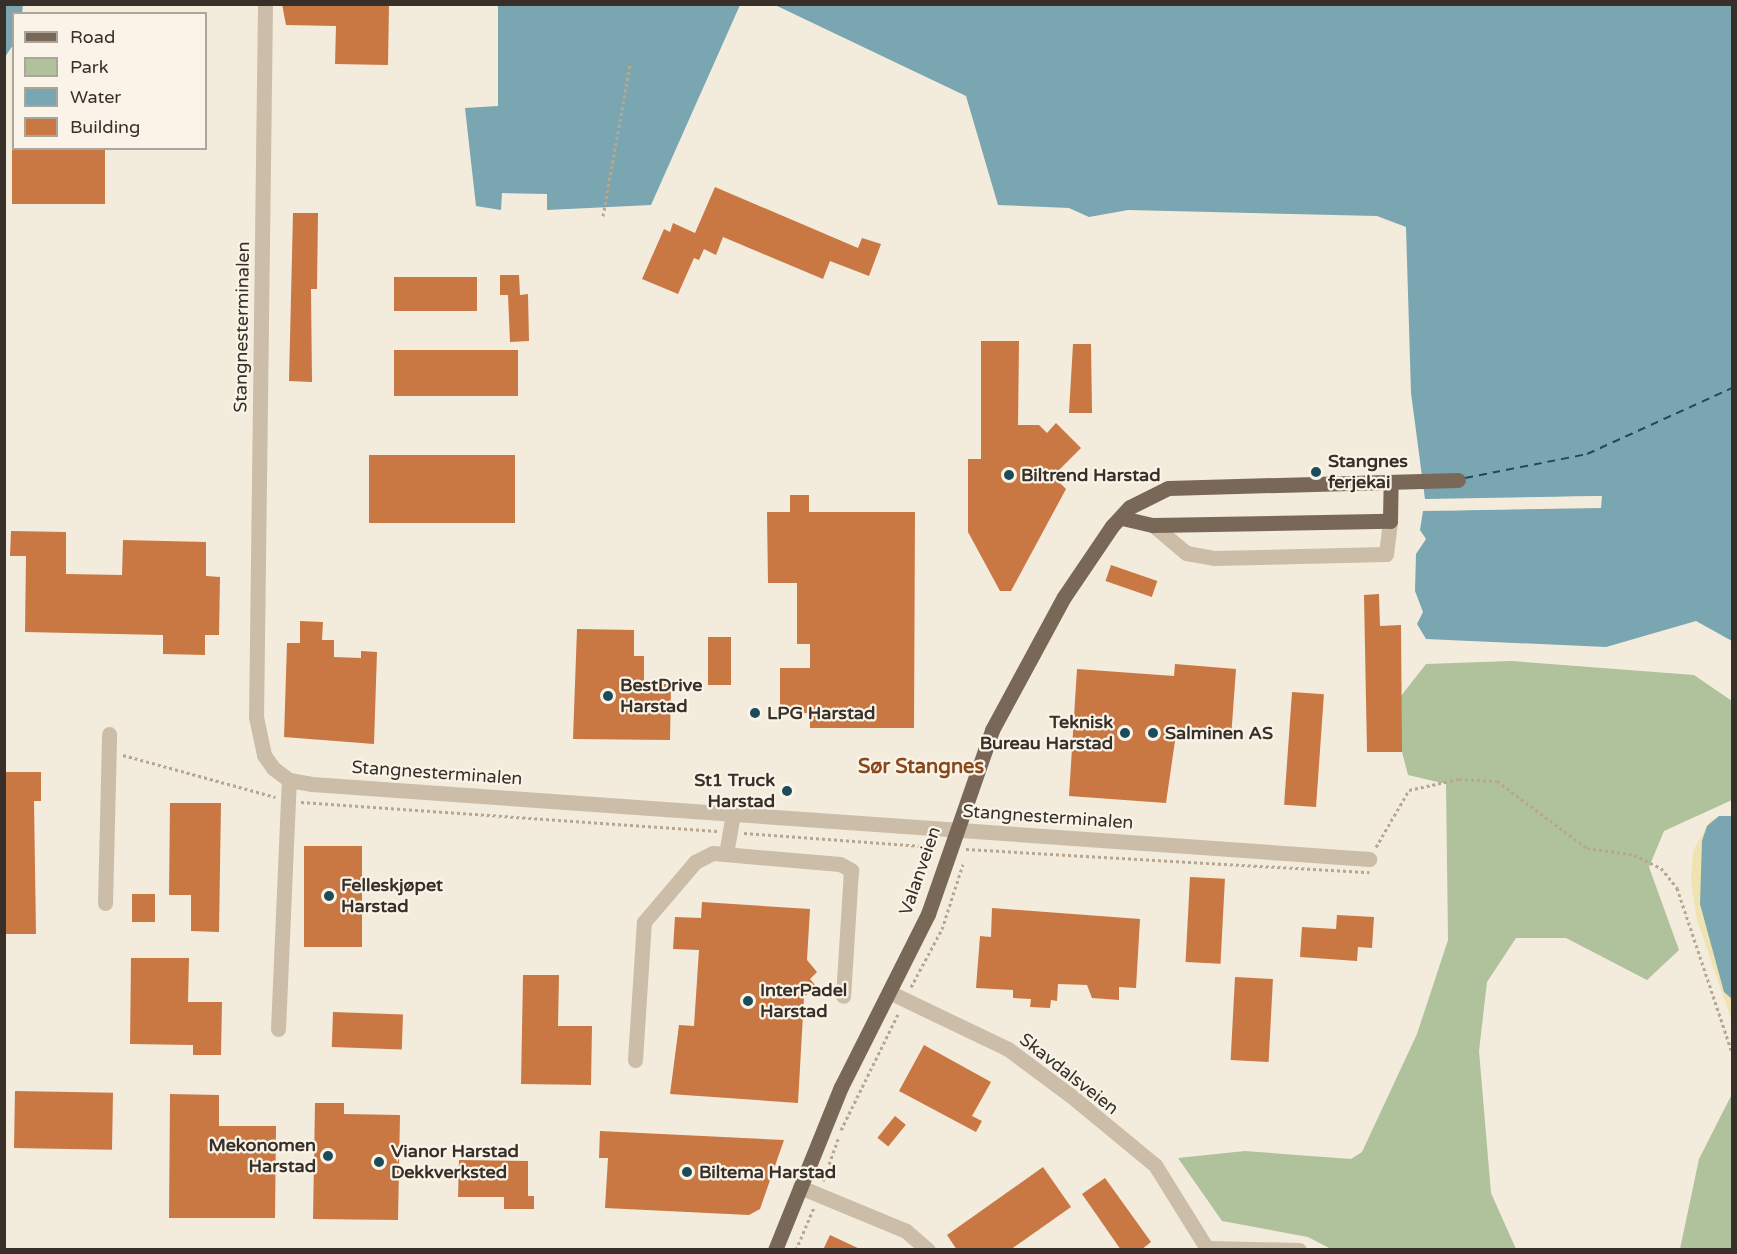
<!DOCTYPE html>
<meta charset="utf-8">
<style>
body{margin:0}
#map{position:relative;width:1737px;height:1254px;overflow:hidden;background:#f3ebdb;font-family:"Varela Round",sans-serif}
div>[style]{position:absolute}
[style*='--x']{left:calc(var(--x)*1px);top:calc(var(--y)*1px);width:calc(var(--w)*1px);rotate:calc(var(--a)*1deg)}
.green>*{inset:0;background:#afc29b}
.sand>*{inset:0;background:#efe3b1}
.water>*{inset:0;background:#79a6b0}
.pier>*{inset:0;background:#f3ebdb}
.ferry>*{height:1.5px;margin-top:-0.75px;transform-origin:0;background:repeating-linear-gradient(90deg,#1c4c5a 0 8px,transparent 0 14px)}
.building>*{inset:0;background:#c97843;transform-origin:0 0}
.path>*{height:3px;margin-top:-1.5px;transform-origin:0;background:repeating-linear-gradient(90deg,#b7a791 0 3px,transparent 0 6px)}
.minor>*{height:15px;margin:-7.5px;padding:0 7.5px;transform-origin:7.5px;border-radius:7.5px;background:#cbbda7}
.major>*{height:15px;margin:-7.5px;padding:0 7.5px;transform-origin:7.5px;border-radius:7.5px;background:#796858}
.dots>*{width:16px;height:16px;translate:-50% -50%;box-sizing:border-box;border:3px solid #faf4e8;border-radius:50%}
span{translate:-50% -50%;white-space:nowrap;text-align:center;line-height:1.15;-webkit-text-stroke:4.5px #faf4e8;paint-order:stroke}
.street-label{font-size:18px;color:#372f28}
.poi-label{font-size:18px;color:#372f28;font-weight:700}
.left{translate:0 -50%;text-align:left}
.right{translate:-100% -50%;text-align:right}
.neighbourhood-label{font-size:20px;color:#88481e;font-weight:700}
.frame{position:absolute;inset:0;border:6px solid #372f28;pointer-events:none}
.legend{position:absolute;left:12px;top:12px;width:195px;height:138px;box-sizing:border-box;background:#faf4e8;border:2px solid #aca59b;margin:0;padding:8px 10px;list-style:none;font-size:18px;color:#372f28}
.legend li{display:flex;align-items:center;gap:12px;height:30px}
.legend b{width:30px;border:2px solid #aca59b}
</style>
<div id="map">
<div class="green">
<i style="clip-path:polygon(1512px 661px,1694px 675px,1732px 701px,1732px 800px,1664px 831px,1649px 867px,1679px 950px,1647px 980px,1566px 938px,1516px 938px,1487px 982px,1479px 1051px,1491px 1193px,1516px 1249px,1331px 1249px,1308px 1237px,1222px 1221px,1178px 1158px,1245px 1151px,1351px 1159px,1362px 1152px,1417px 1034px,1448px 940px,1446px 784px,1408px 775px,1399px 740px,1401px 696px,1426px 664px)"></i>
<i style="clip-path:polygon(1732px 1094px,1732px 1249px,1680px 1249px,1699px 1159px)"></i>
</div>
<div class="sand">
<i style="clip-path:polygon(1711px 819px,1729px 823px,1732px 1021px,1697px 920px,1691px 880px,1693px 851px)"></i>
</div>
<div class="water">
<i style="clip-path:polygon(5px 4px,23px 5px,22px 13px,14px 14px,13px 45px,5px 57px)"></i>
<i style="clip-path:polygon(498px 5px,740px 5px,651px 205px,547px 210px,547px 194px,502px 193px,501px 210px,476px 206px,465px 108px,498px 106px)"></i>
<i style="clip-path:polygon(775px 5px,1732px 5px,1732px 641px,1696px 621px,1606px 647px,1426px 639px,1417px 624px,1423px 612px,1415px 591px,1416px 554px,1426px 539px,1420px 530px,1423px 511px,1601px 508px,1602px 496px,1425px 499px,1411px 393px,1406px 227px,1377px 216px,1128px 210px,1089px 217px,1069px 208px,998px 205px,966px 96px)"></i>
<i style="clip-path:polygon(1719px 816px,1732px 816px,1732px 999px,1724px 992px,1700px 904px,1702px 841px,1707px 826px)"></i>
</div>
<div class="pier">
<i style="clip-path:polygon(1601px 496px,1601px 507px,1424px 511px,1599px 505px,1599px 498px,1424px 500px)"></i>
</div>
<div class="ferry">
<i style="--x:1465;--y:478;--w:124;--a:-11.1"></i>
<i style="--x:1587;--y:454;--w:159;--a:-24.5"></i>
</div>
<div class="building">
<i style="clip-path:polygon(282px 4px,389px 4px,388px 65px,335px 64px,336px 26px,286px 25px)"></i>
<i style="left:12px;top:148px;width:93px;height:56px"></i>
<i style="clip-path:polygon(715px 187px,858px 248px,862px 238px,881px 244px,869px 276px,830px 261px,823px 279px,723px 237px,716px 255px,704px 249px,699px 260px,694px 258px,678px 294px,642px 279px,664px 229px,670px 232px,673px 223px,695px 233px)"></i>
<i style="clip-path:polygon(293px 213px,318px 213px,317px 289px,311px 289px,312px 382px,289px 381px)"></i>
<i style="clip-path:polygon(500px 275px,519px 275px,520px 295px,528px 294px,529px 341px,510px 342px,508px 295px,500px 295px)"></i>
<i style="left:394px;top:277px;width:83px;height:34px"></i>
<i style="clip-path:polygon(981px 341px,1019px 341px,1018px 425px,1039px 425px,1047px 433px,1056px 423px,1081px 448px,1053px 476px,1066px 489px,1011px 591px,1000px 591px,968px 532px,968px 459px,981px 459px)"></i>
<i style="clip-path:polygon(1073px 344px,1091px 344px,1092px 413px,1069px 413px)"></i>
<i style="left:394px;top:350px;width:124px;height:46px"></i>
<i style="left:369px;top:455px;width:146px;height:68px"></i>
<i style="clip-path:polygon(790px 495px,809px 495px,809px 512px,915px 512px,914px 728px,810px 728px,810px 713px,780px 714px,780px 668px,810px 668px,810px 644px,797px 644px,797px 583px,768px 583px,767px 512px,790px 512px)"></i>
<i style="clip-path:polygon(11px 531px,66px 532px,66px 574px,122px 575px,123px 540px,206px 542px,206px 576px,220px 577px,219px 635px,205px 635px,205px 655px,163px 654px,163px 635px,25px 632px,26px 556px,10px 556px)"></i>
<i style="left:1111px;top:565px;width:49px;height:17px;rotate:19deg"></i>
<i style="clip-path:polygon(1379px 594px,1380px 626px,1401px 625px,1402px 752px,1367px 752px,1364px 595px)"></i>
<i style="clip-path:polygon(300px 621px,323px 622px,322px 640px,334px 640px,334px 657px,361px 658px,361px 651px,377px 652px,374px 744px,284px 737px,287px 643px,300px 643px)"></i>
<i style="clip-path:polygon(577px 629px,634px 630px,634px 656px,644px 656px,644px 684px,671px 684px,670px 740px,573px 739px)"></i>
<i style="left:708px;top:637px;width:23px;height:48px"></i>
<i style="clip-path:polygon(1175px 664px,1236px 669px,1231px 738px,1176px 734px,1166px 803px,1069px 796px,1077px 669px,1174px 676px)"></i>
<i style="left:1292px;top:692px;width:32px;height:113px;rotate:4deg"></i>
<i style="clip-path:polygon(4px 772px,41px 772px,41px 801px,34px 801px,36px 934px,4px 934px)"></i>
<i style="clip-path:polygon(170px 803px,221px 803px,219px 932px,191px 931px,191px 895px,169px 895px)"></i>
<i style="left:304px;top:846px;width:58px;height:101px"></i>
<i style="left:1190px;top:877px;width:35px;height:85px;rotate:3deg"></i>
<i style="left:132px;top:894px;width:23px;height:28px"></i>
<i style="clip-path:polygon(702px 902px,810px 909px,807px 960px,817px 972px,810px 979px,816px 986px,804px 997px,798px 1103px,670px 1094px,679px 1025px,694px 1026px,699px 950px,673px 949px,675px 917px,701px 918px)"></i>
<i style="clip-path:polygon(992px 908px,1140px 919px,1136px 988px,1119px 987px,1119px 1000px,1092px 998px,1087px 985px,1058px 984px,1057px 1001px,1051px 1000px,1050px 1008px,1030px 1007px,1031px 999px,1013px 998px,1013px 990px,976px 988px,980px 936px,991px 937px)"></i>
<i style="clip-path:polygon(1337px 915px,1374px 917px,1372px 948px,1358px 947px,1357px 961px,1300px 957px,1302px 927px,1336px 929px)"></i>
<i style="clip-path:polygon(131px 958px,189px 958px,188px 1002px,222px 1002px,221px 1055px,193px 1055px,193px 1045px,130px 1044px)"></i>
<i style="clip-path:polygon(523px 975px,559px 975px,558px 1026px,592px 1026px,591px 1085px,521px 1084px)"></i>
<i style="left:1235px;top:977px;width:38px;height:83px;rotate:3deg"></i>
<i style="left:333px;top:1012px;width:70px;height:35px;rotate:2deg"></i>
<i style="clip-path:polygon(924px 1045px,991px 1082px,972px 1116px,982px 1121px,976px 1132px,899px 1091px)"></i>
<i style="left:15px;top:1091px;width:98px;height:57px;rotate:1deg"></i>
<i style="clip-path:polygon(170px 1094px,219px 1095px,219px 1126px,276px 1126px,275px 1218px,169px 1218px)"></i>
<i style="clip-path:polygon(315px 1103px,344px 1103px,344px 1114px,400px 1115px,398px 1220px,313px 1219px)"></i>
<i style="left:895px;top:1116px;width:14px;height:28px;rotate:39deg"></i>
<i style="clip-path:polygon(600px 1131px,784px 1140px,760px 1209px,749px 1215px,605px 1208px,608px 1158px,599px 1158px)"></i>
<i style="clip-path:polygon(459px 1160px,528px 1161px,528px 1196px,534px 1196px,534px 1209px,504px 1209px,504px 1197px,458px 1197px)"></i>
<i style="clip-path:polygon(1043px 1167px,1071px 1207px,1010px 1250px,957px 1250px,947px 1235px)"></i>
<i style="clip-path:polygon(1105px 1178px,1151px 1242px,1141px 1250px,1121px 1250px,1082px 1194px)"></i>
<i style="clip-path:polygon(830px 1235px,862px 1250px,823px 1250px)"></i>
</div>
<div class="path">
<i style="--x:603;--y:216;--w:154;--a:-79.9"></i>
<i style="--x:123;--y:755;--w:158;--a:15.4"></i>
<i style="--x:301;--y:802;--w:417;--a:4"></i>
<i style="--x:744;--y:833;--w:192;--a:4.2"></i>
<i style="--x:1376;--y:847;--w:66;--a:-59.9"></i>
<i style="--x:1409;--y:790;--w:51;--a:-12.4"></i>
<i style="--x:1459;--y:779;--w:38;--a:3"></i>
<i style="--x:1497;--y:781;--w:112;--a:36.7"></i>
<i style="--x:1587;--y:848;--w:48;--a:8.5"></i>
<i style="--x:1634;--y:855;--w:30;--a:26"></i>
<i style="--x:1661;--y:868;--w:26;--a:51"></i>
<i style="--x:1677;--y:888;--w:173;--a:71.5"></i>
<i style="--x:966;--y:849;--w:404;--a:3.3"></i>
<i style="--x:911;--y:987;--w:66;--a:-61.9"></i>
<i style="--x:942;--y:929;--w:68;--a:-72.1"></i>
<i style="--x:841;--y:1130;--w:131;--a:-63.8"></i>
<i style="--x:823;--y:1181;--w:45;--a:-70.3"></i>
<i style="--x:796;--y:1250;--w:47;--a:-67.3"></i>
</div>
<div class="minor">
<i style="--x:265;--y:4;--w:713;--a:90.72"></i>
<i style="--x:256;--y:717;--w:39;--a:78"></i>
<i style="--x:264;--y:755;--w:16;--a:55"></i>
<i style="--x:273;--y:768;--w:20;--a:37"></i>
<i style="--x:289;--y:780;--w:23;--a:10"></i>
<i style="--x:312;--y:784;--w:1060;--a:4.06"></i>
<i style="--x:1153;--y:525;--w:43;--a:40.3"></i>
<i style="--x:1186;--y:553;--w:28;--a:10"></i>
<i style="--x:1214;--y:558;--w:172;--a:-1.3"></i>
<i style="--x:1386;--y:554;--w:33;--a:-83"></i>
<i style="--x:726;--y:854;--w:41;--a:-80.1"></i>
<i style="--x:105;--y:903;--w:169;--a:-88.6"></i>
<i style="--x:889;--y:992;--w:132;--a:25.6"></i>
<i style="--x:1008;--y:1049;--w:77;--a:36.6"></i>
<i style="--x:1070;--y:1095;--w:110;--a:39.5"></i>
<i style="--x:1155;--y:1165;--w:100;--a:58.1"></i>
<i style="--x:278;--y:1029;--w:249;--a:-87.5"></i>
<i style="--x:635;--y:1060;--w:138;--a:-86.3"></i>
<i style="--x:644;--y:922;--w:79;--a:-49.6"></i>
<i style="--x:695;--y:862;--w:20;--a:-27"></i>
<i style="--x:713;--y:853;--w:127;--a:5"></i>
<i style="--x:840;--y:864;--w:13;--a:29"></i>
<i style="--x:851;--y:870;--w:126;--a:93.6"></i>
<i style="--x:800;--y:1187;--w:115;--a:22.5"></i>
<i style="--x:906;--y:1231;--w:29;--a:41"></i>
<i style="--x:1209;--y:1248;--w:90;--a:1.3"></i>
</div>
<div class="major">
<i style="--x:1122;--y:518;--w:32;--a:13"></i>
<i style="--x:1153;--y:525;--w:237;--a:-1"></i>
<i style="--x:1390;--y:521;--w:39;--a:-89"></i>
<i style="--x:775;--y:1250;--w:176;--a:-68"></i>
<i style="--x:841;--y:1087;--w:194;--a:-63.3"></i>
<i style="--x:928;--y:914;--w:195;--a:-70.8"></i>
<i style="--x:992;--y:730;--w:151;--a:-61.6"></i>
<i style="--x:1064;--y:597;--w:86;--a:-55.9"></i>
<i style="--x:1112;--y:526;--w:26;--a:-47"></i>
<i style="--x:1130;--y:507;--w:42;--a:-26.6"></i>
<i style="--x:1168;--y:488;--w:290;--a:-1.6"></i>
</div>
<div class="dots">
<i style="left:1316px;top:472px;background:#1c4c5a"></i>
<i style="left:1009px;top:475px;background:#1c4c5a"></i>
<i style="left:608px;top:696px;background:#1c4c5a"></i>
<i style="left:755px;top:713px;background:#1c4c5a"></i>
<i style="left:1125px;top:733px;background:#1c4c5a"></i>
<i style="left:1153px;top:733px;background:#1c4c5a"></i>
<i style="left:787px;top:791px;background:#1c4c5a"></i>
<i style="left:329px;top:896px;background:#1c4c5a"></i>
<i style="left:748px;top:1001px;background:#1c4c5a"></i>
<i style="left:328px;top:1156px;background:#1c4c5a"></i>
<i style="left:379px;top:1162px;background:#1c4c5a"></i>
<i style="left:687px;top:1172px;background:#1c4c5a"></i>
</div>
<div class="street-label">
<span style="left:242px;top:327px;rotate:-89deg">Stangnesterminalen</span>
<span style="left:437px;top:773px;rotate:4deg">Stangnesterminalen</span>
<span style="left:1048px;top:817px;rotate:4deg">Stangnesterminalen</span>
<span style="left:920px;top:871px;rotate:-71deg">Valanveien</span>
<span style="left:1069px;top:1074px;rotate:38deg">Skavdalsveien</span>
</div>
<div class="poi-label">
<span class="left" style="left:1328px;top:472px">Stangnes<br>ferjekai</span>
<span class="left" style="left:1021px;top:475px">Biltrend Harstad</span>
<span class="left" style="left:620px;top:696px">BestDrive<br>Harstad</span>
<span class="left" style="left:767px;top:713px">LPG Harstad</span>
<span class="right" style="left:1113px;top:733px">Teknisk<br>Bureau Harstad</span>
<span class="left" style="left:1165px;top:733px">Salminen AS</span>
<span class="right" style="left:775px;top:791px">St1 Truck<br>Harstad</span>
<span class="left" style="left:341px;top:896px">Felleskjøpet<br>Harstad</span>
<span class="left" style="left:760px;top:1001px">InterPadel<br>Harstad</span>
<span class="right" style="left:316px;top:1156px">Mekonomen<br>Harstad</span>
<span class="left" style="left:391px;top:1162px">Vianor Harstad<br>Dekkverksted</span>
<span class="left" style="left:699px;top:1172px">Biltema Harstad</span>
</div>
<div class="neighbourhood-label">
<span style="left:921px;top:767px">Sør Stangnes</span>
</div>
<div class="frame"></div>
<ul class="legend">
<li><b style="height:8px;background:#796858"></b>Road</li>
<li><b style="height:16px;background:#afc29b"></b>Park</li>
<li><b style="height:16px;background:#79a6b0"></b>Water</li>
<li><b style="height:16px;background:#c97843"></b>Building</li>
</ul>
</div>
